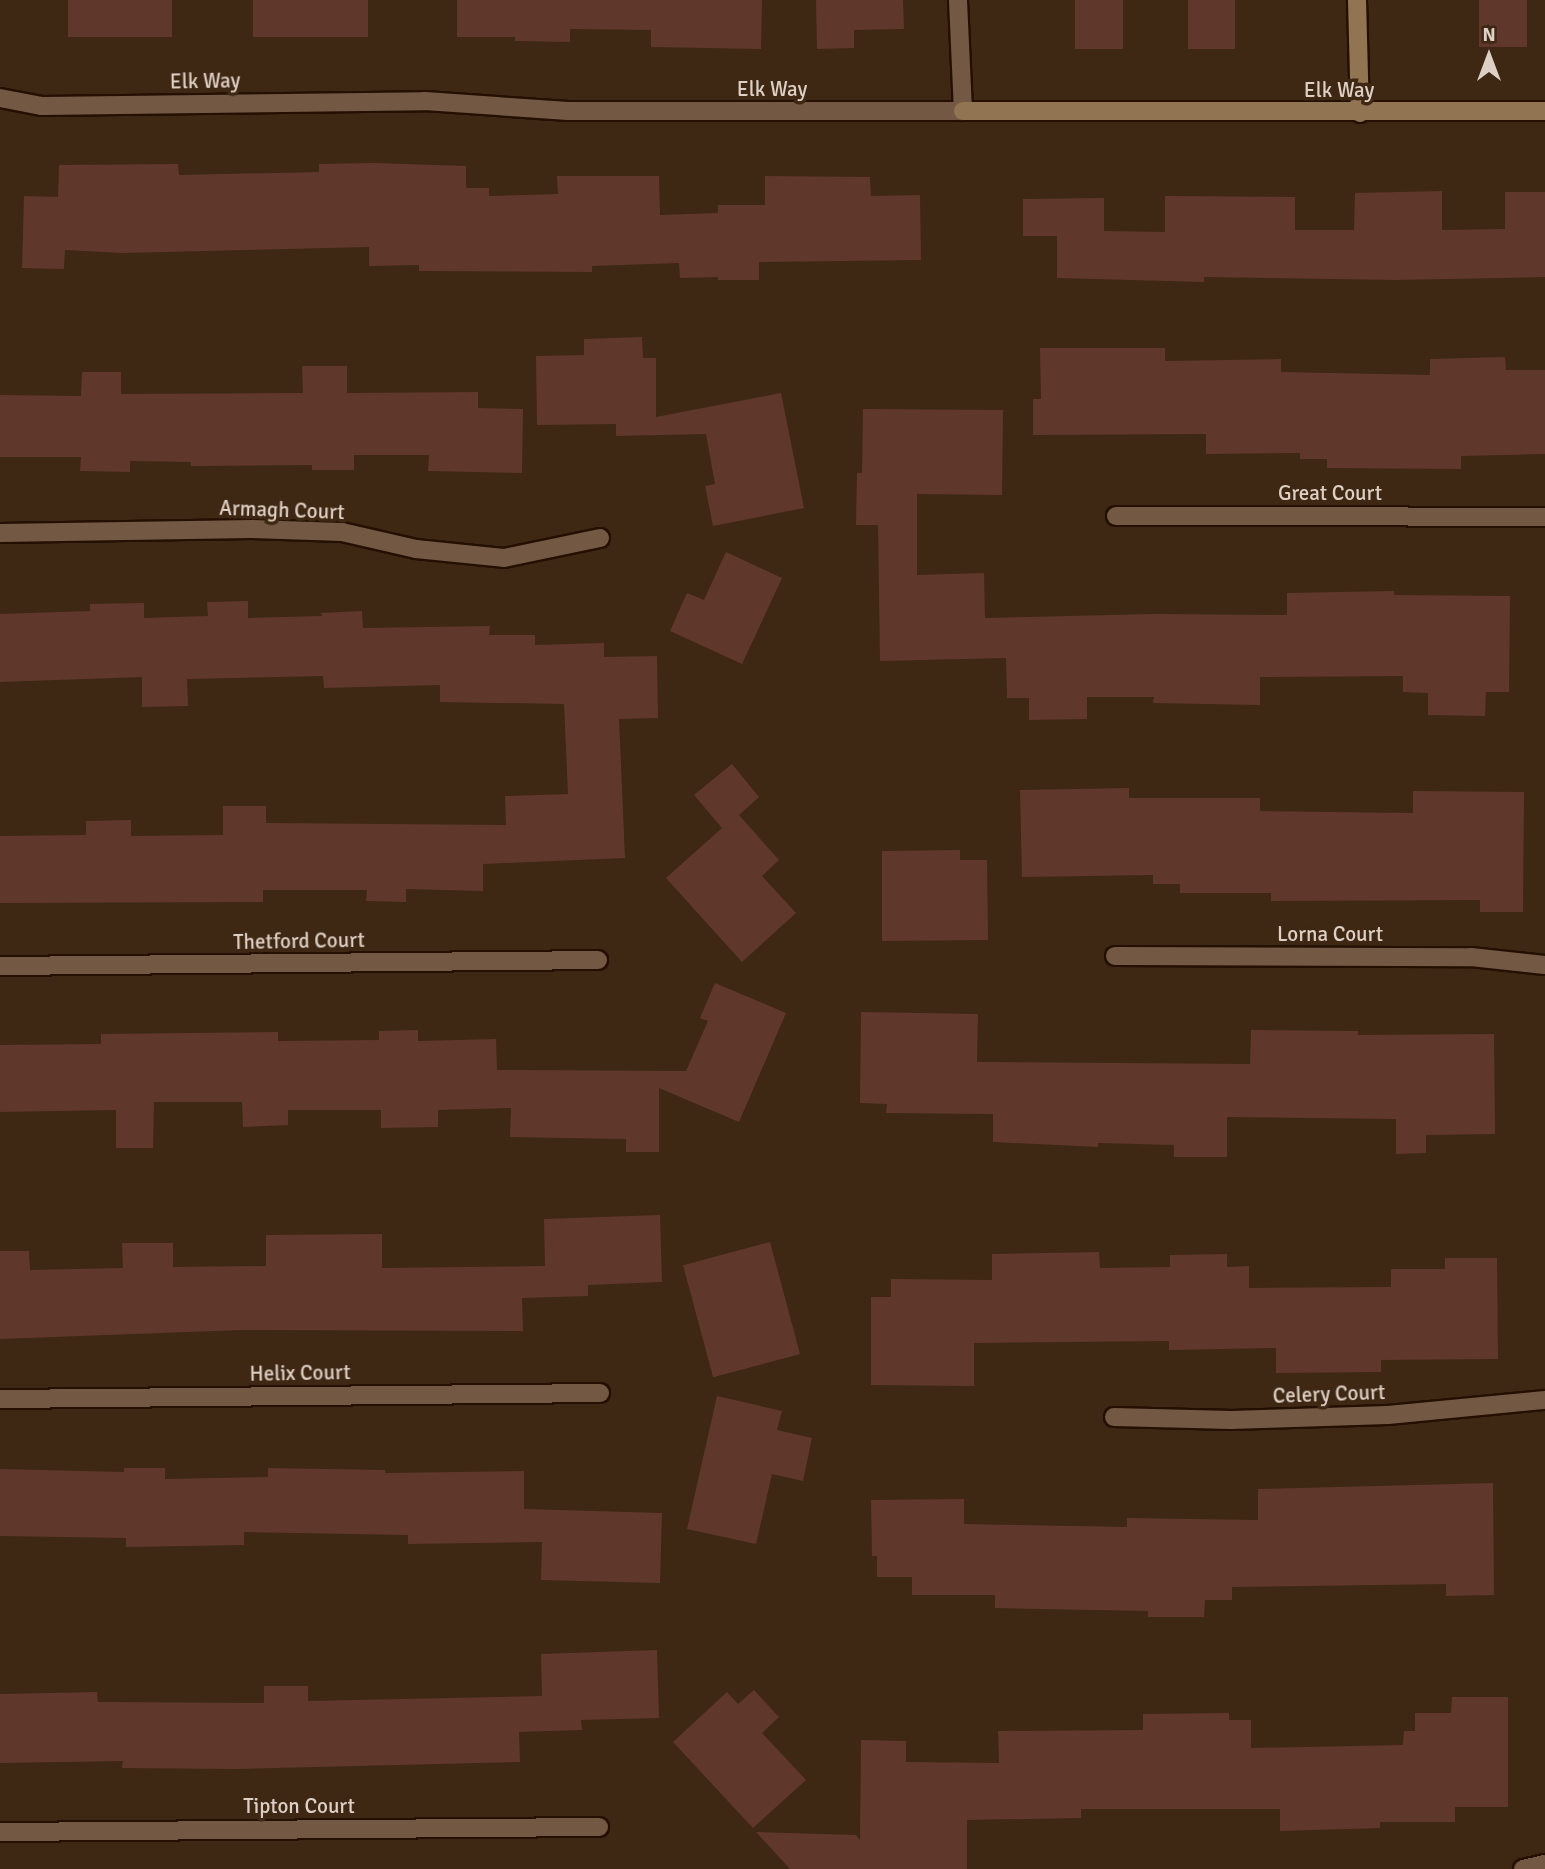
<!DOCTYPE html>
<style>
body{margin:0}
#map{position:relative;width:1545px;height:1869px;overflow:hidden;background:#3e2713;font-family:Signika,sans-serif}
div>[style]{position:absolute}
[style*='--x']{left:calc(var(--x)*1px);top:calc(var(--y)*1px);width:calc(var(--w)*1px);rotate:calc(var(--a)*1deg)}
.building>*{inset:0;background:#60382b;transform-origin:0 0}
.roads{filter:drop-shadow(2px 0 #240f00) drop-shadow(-2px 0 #240f00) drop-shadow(0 2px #240f00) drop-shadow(0 -2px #240f00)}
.street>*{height:18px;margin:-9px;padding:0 9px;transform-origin:9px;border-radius:9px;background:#735944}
.secondary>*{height:18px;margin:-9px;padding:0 9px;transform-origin:9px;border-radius:9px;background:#917452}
span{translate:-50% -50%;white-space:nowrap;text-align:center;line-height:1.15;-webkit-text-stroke:7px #3e2713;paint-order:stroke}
.street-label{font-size:21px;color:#dfd0c5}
.north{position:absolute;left:1454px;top:21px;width:70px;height:70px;-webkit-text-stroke:5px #3e2713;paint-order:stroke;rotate:0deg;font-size:19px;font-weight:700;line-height:28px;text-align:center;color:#dfd0c5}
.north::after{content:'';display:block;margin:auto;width:24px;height:32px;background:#dfd0c5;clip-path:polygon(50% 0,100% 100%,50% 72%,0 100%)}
</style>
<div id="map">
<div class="building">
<i style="left:68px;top:0;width:104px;height:37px"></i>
<i style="left:253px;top:0;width:115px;height:37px"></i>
<i style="clip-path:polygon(457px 0,762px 0,761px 49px,651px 47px,651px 30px,570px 29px,570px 42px,515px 41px,515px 37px,457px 37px)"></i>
<i style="clip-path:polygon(816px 0,903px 0,904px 29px,854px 30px,854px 48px,817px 49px)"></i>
<i style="left:1075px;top:0;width:48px;height:49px"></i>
<i style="left:1188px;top:0;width:47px;height:49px"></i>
<i style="left:1479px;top:0;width:48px;height:47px"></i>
<i style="clip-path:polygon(374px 163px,466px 166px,466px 188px,489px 188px,489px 196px,558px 194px,557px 176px,659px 176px,660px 215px,718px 213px,718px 205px,765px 205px,765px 176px,870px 177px,871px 196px,920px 195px,921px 260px,759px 262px,759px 280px,718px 280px,718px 277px,680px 278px,679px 263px,592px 266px,592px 272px,419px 271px,419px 265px,369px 266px,369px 247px,122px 253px,65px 250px,64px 269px,22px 268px,24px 196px,58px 197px,59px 165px,178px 164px,179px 175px,319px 172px,319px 164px)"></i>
<i style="clip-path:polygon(1442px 191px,1442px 230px,1505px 229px,1505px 192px,1545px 192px,1545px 277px,1395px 280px,1204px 277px,1204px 282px,1057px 278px,1057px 236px,1023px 236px,1023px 199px,1104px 198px,1104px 231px,1165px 232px,1165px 196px,1295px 197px,1295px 230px,1354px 230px,1355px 193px)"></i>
<i style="clip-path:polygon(642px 337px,643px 358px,656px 358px,656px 417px,781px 393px,804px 508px,713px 526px,705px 486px,715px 484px,706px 434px,616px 436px,616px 424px,537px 425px,536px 356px,584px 355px,584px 339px)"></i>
<i style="clip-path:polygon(1040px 348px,1165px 348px,1165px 361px,1281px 359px,1281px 372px,1430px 375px,1430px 359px,1505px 357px,1506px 370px,1545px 370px,1545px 454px,1461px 456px,1461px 469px,1327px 468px,1327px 459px,1300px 459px,1300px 453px,1206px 454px,1206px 434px,1033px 435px,1033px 399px,1041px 399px)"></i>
<i style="clip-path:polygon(302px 366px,347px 366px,347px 393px,478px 392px,478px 408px,523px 409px,522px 473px,428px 471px,429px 455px,354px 455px,354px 470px,312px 470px,312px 465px,191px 466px,191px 462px,130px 461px,130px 472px,80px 471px,81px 457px,0 457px,0 395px,81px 396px,82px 372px,121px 372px,121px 394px,303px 393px)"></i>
<i style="clip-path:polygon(863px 409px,1003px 410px,1002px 495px,917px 494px,917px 575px,984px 573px,985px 618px,1154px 614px,1287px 615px,1287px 593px,1394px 591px,1394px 595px,1510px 596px,1509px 692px,1486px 692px,1485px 716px,1428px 715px,1428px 693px,1403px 692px,1403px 676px,1260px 677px,1260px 705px,1153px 703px,1154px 697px,1087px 697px,1087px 719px,1029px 720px,1029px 698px,1007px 698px,1006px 658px,880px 661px,878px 525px,856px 525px,857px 473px,862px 473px)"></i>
<i style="clip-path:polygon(726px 552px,782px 578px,742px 664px,670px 631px,687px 593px,704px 600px)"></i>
<i style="clip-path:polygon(248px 601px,248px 618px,322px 616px,321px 613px,362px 611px,363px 628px,490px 626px,489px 635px,535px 635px,535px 645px,604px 643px,604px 657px,657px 656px,658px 718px,619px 719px,625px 858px,483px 864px,483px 891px,406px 889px,406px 902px,366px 901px,367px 890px,263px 890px,263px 902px,0 903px,0 836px,86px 835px,86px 821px,131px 820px,131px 836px,223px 835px,223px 806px,266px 806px,266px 823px,506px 825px,505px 796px,568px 794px,564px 704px,440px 702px,440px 685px,324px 688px,323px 676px,187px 679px,188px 706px,142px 707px,142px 677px,0 682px,0 614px,90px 611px,90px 604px,144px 603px,144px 618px,208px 616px,207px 602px)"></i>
<i style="clip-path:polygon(732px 764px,759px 797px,739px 815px,779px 860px,762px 876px,796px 913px,742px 962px,666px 878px,722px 828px,694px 795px)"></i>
<i style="clip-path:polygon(1129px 788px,1129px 798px,1260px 798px,1260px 811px,1413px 813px,1413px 791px,1524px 792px,1523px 912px,1480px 912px,1480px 900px,1271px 901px,1271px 893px,1180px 893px,1180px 884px,1153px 884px,1153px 875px,1022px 877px,1020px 790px)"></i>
<i style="clip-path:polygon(960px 850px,960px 860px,987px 860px,988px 940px,882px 941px,882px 851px)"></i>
<i style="clip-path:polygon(715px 983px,786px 1013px,739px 1122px,659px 1088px,659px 1152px,626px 1152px,626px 1139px,510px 1137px,511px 1108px,438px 1110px,438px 1127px,381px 1128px,381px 1110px,288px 1110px,288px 1125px,243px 1127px,242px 1102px,154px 1102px,153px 1148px,116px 1148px,116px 1110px,0 1112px,0 1045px,101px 1044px,101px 1034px,278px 1032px,278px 1041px,379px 1040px,379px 1031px,418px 1030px,418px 1041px,496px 1039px,497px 1070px,686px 1071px,708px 1021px,700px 1018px)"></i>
<i style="clip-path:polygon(861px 1012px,978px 1014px,977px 1062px,1250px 1064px,1251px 1030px,1358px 1031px,1358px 1035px,1494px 1034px,1495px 1134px,1426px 1135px,1426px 1153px,1396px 1154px,1396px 1119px,1227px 1117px,1227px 1157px,1174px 1157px,1174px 1145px,1098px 1143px,1098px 1147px,993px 1142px,993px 1114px,886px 1113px,887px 1104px,860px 1103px)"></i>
<i style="clip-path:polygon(660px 1215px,662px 1282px,588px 1285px,588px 1296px,522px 1298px,523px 1331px,241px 1330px,0 1339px,0 1251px,29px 1251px,30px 1270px,123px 1268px,122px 1243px,173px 1243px,173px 1267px,266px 1266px,266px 1235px,382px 1234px,382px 1268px,545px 1266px,544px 1219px)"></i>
<i style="left:770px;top:1242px;width:116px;height:90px;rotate:75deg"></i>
<i style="clip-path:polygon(1099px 1252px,1100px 1268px,1170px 1267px,1170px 1255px,1227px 1254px,1227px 1267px,1249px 1266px,1249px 1288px,1391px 1287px,1391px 1269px,1445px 1269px,1445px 1258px,1497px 1258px,1498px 1359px,1381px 1360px,1381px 1372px,1276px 1373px,1276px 1348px,1169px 1350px,1169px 1341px,974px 1343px,974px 1386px,871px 1385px,871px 1297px,891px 1297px,891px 1279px,992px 1280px,992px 1254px)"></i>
<i style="clip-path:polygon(717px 1396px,782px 1411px,777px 1430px,812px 1438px,803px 1481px,772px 1474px,756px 1544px,687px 1529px)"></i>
<i style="clip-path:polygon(124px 1468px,165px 1468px,165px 1479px,268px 1477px,268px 1468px,385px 1470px,385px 1473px,524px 1471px,524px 1509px,662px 1513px,660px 1583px,541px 1580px,542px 1542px,408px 1544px,408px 1535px,244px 1532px,244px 1545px,126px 1547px,126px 1538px,0 1536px,0 1469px,124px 1472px)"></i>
<i style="clip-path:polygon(1493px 1483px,1494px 1595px,1446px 1596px,1446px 1584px,1232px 1587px,1232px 1600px,1205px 1600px,1204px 1617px,1148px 1617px,1148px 1611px,995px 1608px,995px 1595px,912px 1595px,912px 1577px,877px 1577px,877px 1556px,872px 1556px,871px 1500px,964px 1499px,964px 1524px,1127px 1527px,1127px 1518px,1258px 1520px,1258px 1489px)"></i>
<i style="clip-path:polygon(657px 1650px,659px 1718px,581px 1720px,582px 1730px,519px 1732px,520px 1762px,238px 1769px,122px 1768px,123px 1761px,0 1763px,0 1694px,97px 1692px,98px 1702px,264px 1703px,264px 1686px,308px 1686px,308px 1701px,542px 1696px,541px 1654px)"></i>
<i style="clip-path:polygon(754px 1690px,779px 1717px,762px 1733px,806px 1780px,753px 1828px,673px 1742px,727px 1692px,738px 1704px)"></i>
<i style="clip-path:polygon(1452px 1697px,1508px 1697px,1508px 1807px,1455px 1807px,1455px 1822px,1380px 1822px,1380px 1828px,1280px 1831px,1280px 1809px,1081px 1809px,1081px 1818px,967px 1820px,967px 1869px,790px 1869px,756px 1832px,856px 1835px,860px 1840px,861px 1740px,906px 1741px,906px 1762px,999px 1763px,998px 1731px,1143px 1730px,1143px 1714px,1229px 1713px,1229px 1720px,1251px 1720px,1251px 1748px,1403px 1745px,1404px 1731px,1415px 1731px,1415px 1713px,1451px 1713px)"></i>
</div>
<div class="roads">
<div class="street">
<i style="--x:0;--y:98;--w:43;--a:10.8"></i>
<i style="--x:42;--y:106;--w:383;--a:-0.7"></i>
<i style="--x:425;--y:101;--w:143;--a:4"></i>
<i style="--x:568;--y:111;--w:395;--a:0"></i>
<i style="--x:963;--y:111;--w:111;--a:-92.6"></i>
<i style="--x:1116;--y:516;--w:429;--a:0.1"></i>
<i style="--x:0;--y:533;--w:252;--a:-0.9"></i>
<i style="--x:252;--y:529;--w:90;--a:1.9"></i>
<i style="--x:342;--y:532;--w:76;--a:12.9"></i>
<i style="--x:416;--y:549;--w:88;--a:5.8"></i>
<i style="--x:504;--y:558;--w:98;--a:-11.8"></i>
<i style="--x:1115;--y:956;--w:356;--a:0.2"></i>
<i style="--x:1471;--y:957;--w:74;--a:6.2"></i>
<i style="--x:0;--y:966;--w:598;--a:-0.57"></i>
<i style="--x:0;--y:1399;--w:600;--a:-0.57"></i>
<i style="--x:1114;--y:1417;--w:117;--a:1.5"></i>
<i style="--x:1231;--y:1420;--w:157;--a:-1.8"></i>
<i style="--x:1388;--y:1415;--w:158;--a:-5.5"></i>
<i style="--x:0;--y:1832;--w:599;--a:-0.48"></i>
<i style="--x:1523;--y:1869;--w:23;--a:-13"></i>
</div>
<div class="secondary">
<i style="--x:1357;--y:0;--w:113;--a:88.5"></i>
<i style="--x:963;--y:111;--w:582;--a:0"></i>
</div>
</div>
<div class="street-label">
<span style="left:205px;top:81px;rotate:-1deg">Elk Way</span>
<span style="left:772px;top:89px">Elk Way</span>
<span style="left:1339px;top:90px">Elk Way</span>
<span style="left:1330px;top:493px">Great Court</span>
<span style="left:282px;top:510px;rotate:2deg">Armagh Court</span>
<span style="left:1330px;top:934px">Lorna Court</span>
<span style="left:299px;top:941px;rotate:-1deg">Thetford Court</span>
<span style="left:300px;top:1373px;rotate:-1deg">Helix Court</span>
<span style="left:1329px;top:1394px;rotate:-2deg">Celery Court</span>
<span style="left:299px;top:1806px">Tipton Court</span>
</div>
<div class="north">N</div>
</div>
